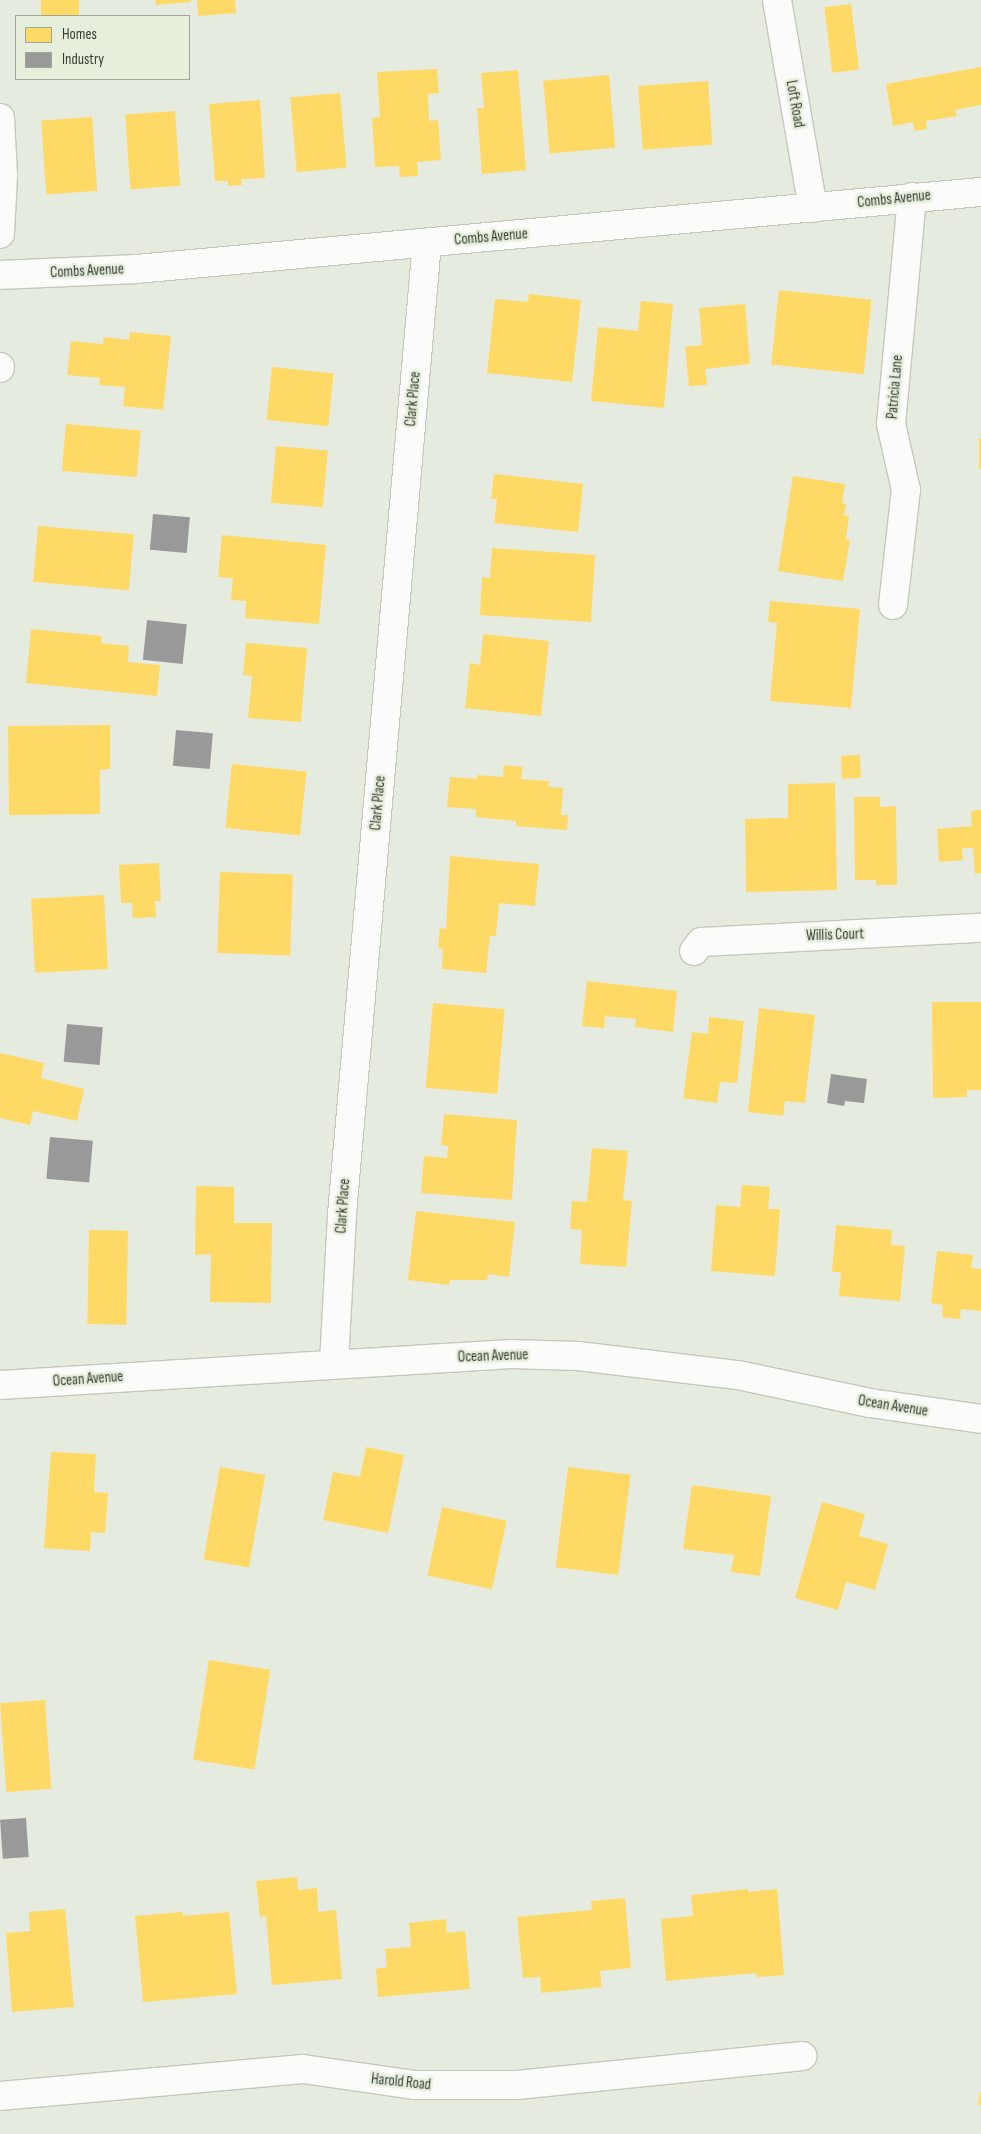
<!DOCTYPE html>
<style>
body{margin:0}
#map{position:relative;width:981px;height:2134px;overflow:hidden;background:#e6ebe0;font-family:"Sofia Sans Condensed",sans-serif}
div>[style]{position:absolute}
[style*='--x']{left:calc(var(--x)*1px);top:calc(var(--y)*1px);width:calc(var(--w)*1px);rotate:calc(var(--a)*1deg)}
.homes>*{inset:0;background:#ffd966;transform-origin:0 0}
.industry>*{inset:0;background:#999;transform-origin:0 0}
.roads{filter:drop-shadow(1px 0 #c3c7be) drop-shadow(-1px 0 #c3c7be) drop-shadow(0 1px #c3c7be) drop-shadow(0 -1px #c3c7be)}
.street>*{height:28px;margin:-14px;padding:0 14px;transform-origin:14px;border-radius:14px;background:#fbfcfa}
span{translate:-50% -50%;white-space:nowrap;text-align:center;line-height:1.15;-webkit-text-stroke:5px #e6efdc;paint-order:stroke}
.street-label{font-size:15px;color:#373b33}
.legend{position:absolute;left:15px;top:15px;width:175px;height:65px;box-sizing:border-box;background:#e6efdc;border:1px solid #a0a798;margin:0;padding:6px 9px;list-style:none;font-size:15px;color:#373b33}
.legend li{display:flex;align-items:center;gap:10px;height:25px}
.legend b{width:25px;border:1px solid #a0a798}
</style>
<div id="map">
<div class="homes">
<i style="left:41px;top:0;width:38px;height:16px"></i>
<i style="clip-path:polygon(155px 0,191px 0,191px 2px,156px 5px)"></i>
<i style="clip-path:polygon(197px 0,235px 0,236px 13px,198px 16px)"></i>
<i style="left:851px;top:4px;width:66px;height:27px;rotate:83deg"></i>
<i style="clip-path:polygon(981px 67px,981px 105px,955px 110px,957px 116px,926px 121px,927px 129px,914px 131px,913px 122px,893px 126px,886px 84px)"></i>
<i style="clip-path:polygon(437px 69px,439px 93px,428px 94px,429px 121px,438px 120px,441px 160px,417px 162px,418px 176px,400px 177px,399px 166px,375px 167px,372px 118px,380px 117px,377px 72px)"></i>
<i style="clip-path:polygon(518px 70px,526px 170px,482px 174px,477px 108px,484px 108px,481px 73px)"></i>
<i style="left:609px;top:75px;width:73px;height:66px;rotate:85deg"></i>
<i style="left:708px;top:81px;width:64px;height:70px;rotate:86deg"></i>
<i style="left:340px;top:93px;width:75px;height:50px;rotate:85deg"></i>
<i style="clip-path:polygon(260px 100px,265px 178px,241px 179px,242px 185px,228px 186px,228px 181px,215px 181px,209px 104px)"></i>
<i style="left:175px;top:111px;width:75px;height:50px;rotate:86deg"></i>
<i style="left:92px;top:117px;width:74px;height:51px;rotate:86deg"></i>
<i style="left:779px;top:290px;width:93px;height:75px;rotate:6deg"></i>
<i style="clip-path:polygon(529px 294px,581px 300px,572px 382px,487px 373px,495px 299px,528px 302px)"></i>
<i style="clip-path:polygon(641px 301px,673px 304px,664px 408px,591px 401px,598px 327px,638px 331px)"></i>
<i style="clip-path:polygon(745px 304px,750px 364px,705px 369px,707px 385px,689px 386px,685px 347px,702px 345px,699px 308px)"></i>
<i style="clip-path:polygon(130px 332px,171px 336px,163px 410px,123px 406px,125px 387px,99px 385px,100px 378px,67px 375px,71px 341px,103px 344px,104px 337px,129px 340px)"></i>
<i style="left:272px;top:367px;width:62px;height:53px;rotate:6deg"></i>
<i style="left:66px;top:424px;width:75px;height:47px;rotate:5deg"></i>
<i style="left:979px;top:438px;width:2px;height:31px"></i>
<i style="left:276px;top:446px;width:52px;height:57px;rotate:5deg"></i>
<i style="clip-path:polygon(494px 474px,583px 484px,578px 532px,494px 523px,497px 499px,491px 499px)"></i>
<i style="clip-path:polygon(793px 476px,845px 484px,842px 503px,846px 504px,844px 515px,849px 516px,846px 539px,850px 540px,843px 581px,778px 571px)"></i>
<i style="left:38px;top:526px;width:96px;height:56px;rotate:5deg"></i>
<i style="clip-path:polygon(222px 535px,326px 545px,319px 624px,245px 618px,246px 601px,231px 600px,233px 578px,218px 577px)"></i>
<i style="clip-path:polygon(492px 548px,595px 555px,591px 622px,480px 615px,482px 577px,490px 578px)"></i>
<i style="clip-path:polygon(770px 601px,860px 609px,851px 708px,770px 701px,777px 623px,768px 622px)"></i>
<i style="clip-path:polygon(31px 629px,102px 636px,101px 643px,129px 646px,128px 662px,160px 665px,157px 696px,26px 683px)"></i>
<i style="clip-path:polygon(483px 634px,549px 641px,541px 716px,465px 708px,470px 663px,480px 665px)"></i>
<i style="clip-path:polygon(246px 643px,307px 648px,301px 722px,248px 718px,252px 676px,243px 675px)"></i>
<i style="clip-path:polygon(110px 725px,110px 769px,100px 770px,100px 814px,9px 815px,8px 726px)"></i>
<i style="left:860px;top:755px;width:23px;height:19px;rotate:88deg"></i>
<i style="left:232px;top:764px;width:75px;height:64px;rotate:6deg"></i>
<i style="clip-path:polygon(504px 765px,523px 767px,521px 779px,549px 781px,548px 787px,563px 788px,561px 815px,568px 815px,567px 830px,516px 826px,516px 821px,476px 817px,476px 809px,447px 807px,450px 777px,477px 779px,477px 775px,503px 777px)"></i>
<i style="clip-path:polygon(835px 783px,837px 890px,746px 892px,745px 819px,788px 818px,788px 784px)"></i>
<i style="clip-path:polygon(854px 797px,880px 797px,880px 807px,896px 806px,897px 885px,876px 885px,876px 880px,855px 880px)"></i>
<i style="clip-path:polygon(981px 810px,981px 873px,975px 874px,973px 848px,962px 848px,963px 860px,939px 862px,937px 829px,972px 826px,971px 811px)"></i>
<i style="clip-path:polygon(450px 856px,539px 864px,535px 906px,499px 903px,496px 936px,490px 936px,486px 973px,442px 969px,443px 949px,438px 948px,440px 928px,446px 929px)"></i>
<i style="clip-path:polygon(159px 863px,161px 901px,155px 901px,156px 917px,133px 918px,132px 903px,121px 903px,119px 865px)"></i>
<i style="left:220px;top:872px;width:73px;height:81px;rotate:2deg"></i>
<i style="left:104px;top:895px;width:74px;height:73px;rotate:87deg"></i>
<i style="clip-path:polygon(587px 981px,677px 991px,673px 1032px,635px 1027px,636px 1019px,605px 1016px,604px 1028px,582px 1026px)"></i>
<i style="clip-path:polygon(932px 1002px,981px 1002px,981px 1090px,967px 1090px,967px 1097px,933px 1098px)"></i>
<i style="left:433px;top:1003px;width:72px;height:85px;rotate:5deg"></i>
<i style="clip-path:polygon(759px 1008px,815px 1015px,805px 1103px,785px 1101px,783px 1116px,748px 1112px)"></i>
<i style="clip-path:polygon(709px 1017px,744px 1021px,737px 1083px,720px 1082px,717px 1103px,683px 1098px,692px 1032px,708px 1034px)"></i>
<i style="clip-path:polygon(0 1053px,44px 1063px,41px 1078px,84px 1089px,77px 1121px,33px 1111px,30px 1125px,0 1118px)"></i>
<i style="clip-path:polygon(444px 1114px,517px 1120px,512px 1200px,421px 1193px,424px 1156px,447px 1158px,448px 1146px,441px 1145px)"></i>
<i style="clip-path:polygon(592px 1148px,628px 1151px,623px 1200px,632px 1201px,626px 1267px,580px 1264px,582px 1230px,570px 1229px,572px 1201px,587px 1202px)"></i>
<i style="clip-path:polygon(742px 1185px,770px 1187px,768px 1209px,780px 1209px,775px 1276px,711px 1271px,716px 1205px,740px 1207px)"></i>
<i style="clip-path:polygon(196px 1186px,234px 1187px,234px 1223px,272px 1223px,271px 1303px,210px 1302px,211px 1254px,195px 1255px)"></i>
<i style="clip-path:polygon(416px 1211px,515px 1222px,509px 1277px,488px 1274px,487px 1280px,450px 1280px,449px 1285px,408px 1280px)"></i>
<i style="clip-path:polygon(836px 1225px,892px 1230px,891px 1245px,905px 1246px,900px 1301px,839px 1296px,841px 1272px,832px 1272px)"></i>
<i style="left:89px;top:1230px;width:39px;height:94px;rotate:1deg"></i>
<i style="clip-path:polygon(937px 1251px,973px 1255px,971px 1268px,981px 1269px,981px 1311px,961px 1309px,960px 1319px,942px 1317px,943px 1305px,931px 1303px)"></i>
<i style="clip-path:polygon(366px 1447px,404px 1455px,388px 1533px,323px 1520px,333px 1472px,360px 1477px)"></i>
<i style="clip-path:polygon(51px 1452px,96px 1454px,94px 1492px,108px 1493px,105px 1533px,91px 1532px,90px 1551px,44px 1548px)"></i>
<i style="left:220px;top:1467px;width:46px;height:94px;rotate:10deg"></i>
<i style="left:568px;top:1467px;width:63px;height:101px;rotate:7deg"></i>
<i style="clip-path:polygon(692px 1485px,771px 1496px,760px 1576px,731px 1572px,734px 1555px,683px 1549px)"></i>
<i style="clip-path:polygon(822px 1502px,865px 1514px,859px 1536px,888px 1544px,875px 1590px,846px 1582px,838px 1610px,795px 1598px)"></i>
<i style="left:442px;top:1507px;width:66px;height:70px;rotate:12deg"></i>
<i style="left:209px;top:1660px;width:62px;height:101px;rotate:9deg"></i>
<i style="left:45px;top:1700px;width:89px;height:45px;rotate:86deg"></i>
<i style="clip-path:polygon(297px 1877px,298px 1890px,317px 1888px,318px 1912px,336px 1910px,342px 1979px,272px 1985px,266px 1916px,260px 1917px,256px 1881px)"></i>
<i style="clip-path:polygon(748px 1889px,748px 1892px,777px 1889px,784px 1975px,757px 1977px,756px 1973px,666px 1981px,661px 1919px,693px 1916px,691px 1895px)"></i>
<i style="clip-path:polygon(625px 1898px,631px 1968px,600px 1971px,602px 1987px,541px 1993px,540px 1977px,523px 1978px,517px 1917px,592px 1910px,591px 1901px)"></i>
<i style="clip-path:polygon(65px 1909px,74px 2007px,12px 2012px,6px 1933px,30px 1931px,29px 1912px)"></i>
<i style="clip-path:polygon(183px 1912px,183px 1916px,229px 1912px,237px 1994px,143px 2002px,135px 1916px)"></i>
<i style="clip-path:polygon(446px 1919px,447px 1933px,465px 1931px,470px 1989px,378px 1997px,376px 1969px,387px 1967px,385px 1949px,411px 1947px,409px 1923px)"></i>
<i style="clip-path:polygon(980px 2092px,981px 2092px,981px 2106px,978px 2105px)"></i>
</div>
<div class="industry">
<i style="left:153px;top:514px;width:37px;height:36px;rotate:5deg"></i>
<i style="left:147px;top:620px;width:40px;height:40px;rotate:6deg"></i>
<i style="left:176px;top:730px;width:37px;height:36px;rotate:5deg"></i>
<i style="left:67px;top:1024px;width:36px;height:38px;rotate:5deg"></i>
<i style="clip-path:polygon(831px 1074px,867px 1079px,864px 1103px,845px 1101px,844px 1106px,827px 1103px)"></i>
<i style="left:50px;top:1137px;width:43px;height:42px;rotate:5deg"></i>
<i style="left:26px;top:1818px;width:39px;height:26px;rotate:86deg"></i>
</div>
<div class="roads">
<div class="street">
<i style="--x:777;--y:0;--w:211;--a:80.2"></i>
<i style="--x:0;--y:118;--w:58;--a:87"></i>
<i style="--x:3;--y:176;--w:58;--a:93"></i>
<i style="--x:0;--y:275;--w:136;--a:-2.5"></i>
<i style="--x:136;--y:269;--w:849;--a:-5.21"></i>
<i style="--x:0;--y:367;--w:1;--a:90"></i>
<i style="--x:893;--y:605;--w:116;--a:-83.6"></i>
<i style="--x:906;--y:490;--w:68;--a:-102.8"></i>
<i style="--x:891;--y:424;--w:228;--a:-84.7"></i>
<i style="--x:694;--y:951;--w:11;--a:-52"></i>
<i style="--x:701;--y:942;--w:280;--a:-2.9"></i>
<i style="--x:334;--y:1363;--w:149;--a:-86.9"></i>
<i style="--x:342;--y:1214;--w:975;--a:-85"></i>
<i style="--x:0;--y:1385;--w:512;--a:-3.47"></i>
<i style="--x:511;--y:1354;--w:67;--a:1.7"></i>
<i style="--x:578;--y:1356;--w:161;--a:6.8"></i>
<i style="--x:738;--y:1375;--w:135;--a:12"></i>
<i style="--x:870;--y:1403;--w:112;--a:8.2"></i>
<i style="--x:0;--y:2096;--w:304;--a:-5.1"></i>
<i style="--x:303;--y:2069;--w:112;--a:8.2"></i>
<i style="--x:414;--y:2085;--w:103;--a:0"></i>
<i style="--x:517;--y:2085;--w:287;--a:-5.8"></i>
</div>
</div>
<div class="street-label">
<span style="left:795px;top:104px;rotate:80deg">Loft Road</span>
<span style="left:894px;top:199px;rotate:-6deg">Combs Avenue</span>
<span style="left:491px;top:237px;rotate:-5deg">Combs Avenue</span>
<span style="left:87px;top:271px;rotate:-3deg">Combs Avenue</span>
<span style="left:895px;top:387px;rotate:-85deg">Patricia Lane</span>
<span style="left:413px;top:399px;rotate:-85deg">Clark Place</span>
<span style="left:378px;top:803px;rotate:-85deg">Clark Place</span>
<span style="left:835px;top:935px;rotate:-2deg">Willis Court</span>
<span style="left:343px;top:1206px;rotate:-86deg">Clark Place</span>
<span style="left:493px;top:1356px;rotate:-2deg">Ocean Avenue</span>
<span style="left:88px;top:1379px;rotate:-4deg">Ocean Avenue</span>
<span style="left:893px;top:1406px;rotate:9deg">Ocean Avenue</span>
<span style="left:401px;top:2082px;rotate:6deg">Harold Road</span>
</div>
<ul class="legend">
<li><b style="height:14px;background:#ffd966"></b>Homes</li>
<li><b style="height:14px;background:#999"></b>Industry</li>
</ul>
</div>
